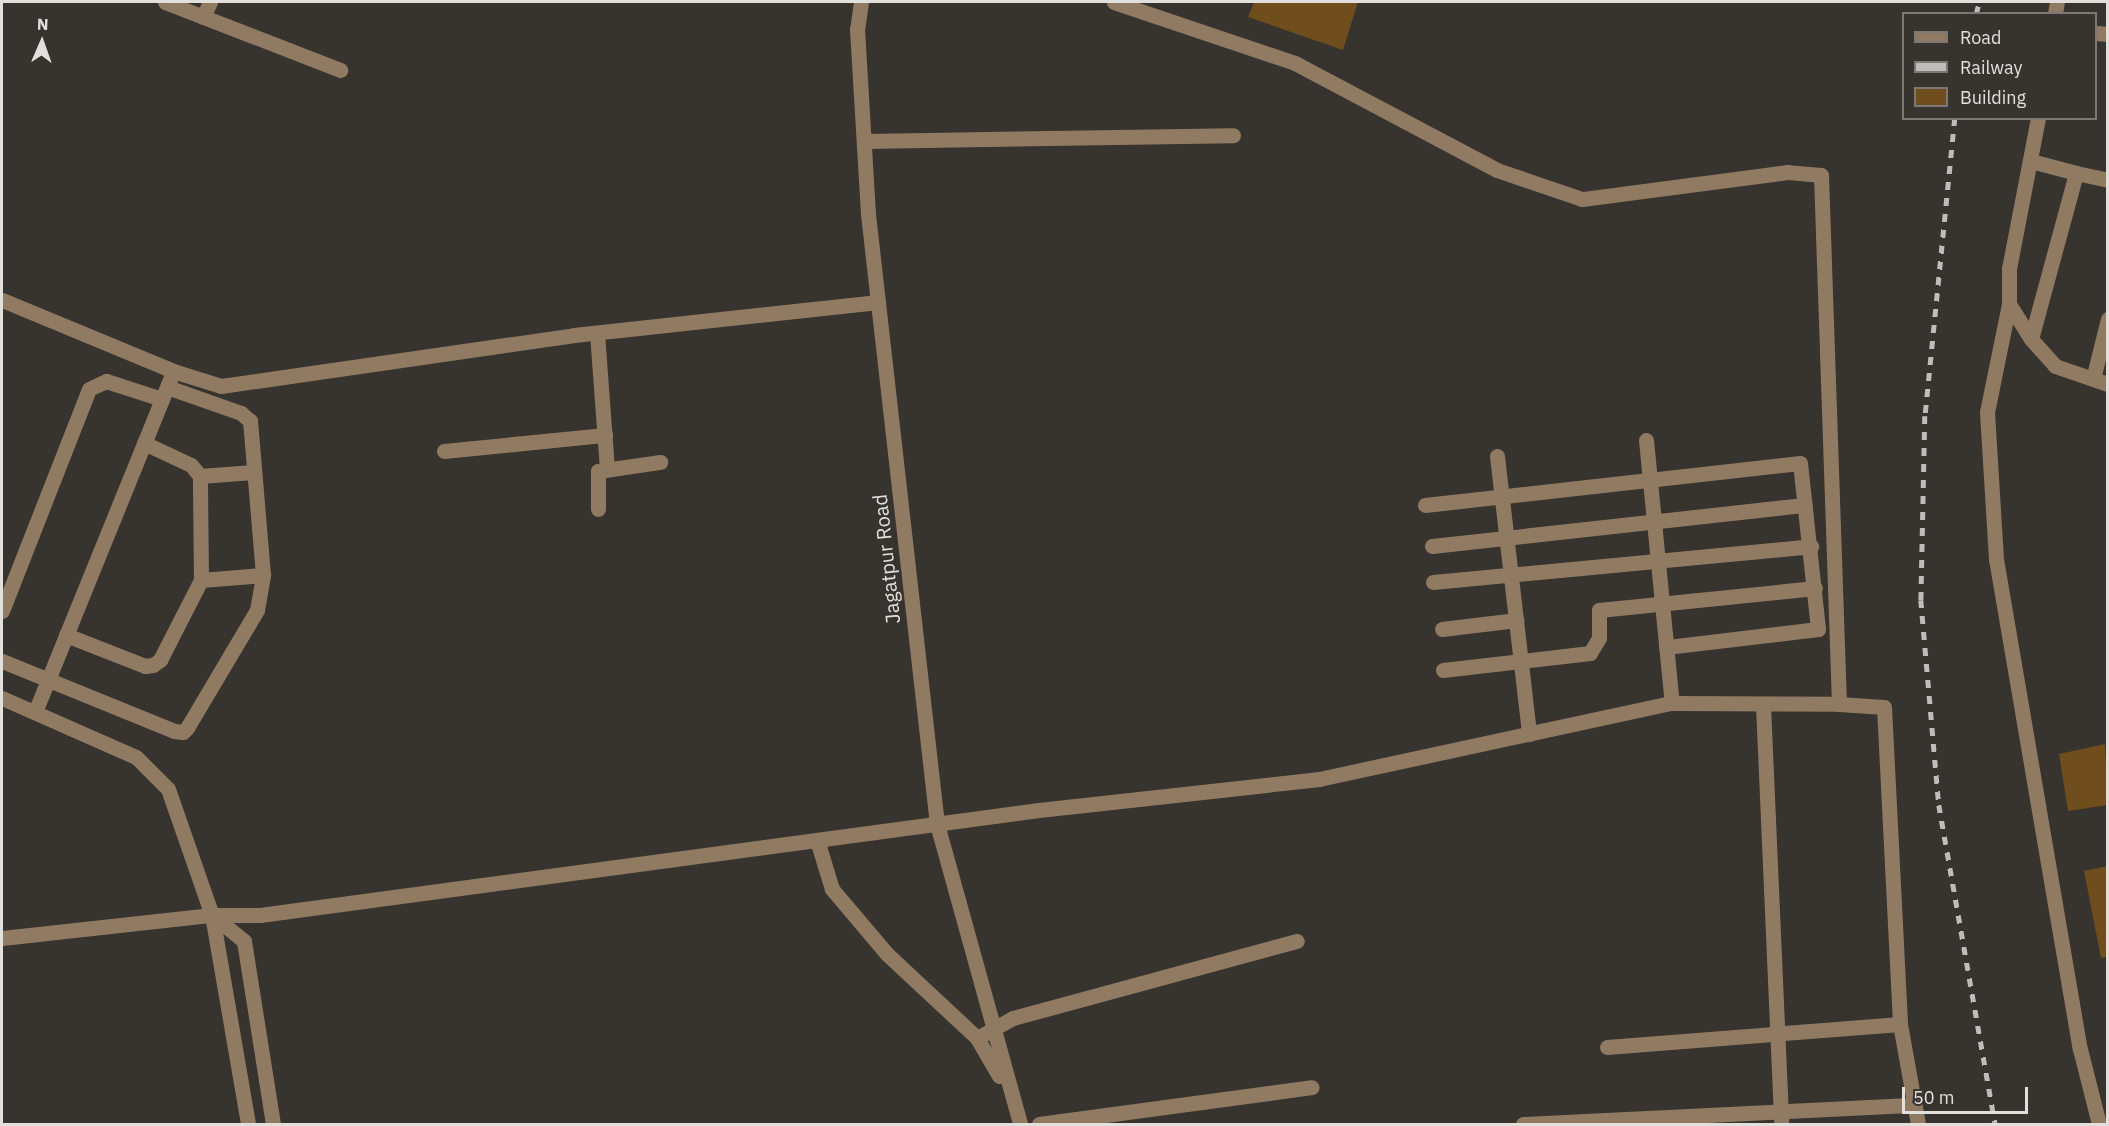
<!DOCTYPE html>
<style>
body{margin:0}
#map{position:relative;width:2109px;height:1126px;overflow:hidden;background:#37332f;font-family:"IBM Plex Sans",sans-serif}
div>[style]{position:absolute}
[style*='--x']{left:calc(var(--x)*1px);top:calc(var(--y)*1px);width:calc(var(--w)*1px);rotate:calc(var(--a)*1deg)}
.building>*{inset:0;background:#704d1d}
.minor>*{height:15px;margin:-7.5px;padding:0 7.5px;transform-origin:7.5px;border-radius:7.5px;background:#907b62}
.rail>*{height:4.5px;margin-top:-2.25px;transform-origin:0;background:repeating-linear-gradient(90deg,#bfbcb9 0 8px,transparent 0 16px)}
span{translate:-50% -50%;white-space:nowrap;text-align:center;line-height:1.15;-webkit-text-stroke:4.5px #37332f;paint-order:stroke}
.street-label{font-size:20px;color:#e2e0dd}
.frame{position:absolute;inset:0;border:3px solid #e2e0dd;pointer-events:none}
.legend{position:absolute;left:1902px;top:12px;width:195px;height:108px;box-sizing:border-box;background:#37332f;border:2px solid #7b7875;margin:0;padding:8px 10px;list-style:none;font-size:18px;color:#e2e0dd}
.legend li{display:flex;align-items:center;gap:12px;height:30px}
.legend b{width:30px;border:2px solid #7b7875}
.north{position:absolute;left:12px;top:12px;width:60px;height:60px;-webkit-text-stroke:4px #37332f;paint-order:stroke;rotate:2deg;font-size:16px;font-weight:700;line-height:24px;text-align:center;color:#e2e0dd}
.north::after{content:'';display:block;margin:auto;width:21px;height:27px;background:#e2e0dd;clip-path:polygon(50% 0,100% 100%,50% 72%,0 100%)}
.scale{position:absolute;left:1902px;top:1087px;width:126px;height:27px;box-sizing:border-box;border:3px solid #e2e0dd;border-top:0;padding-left:8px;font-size:18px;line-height:21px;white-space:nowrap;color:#e2e0dd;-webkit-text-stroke:4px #37332f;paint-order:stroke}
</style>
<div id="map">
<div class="building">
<i style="clip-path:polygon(1254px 2px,1358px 2px,1343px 50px,1248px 17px)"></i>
<i style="clip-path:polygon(2105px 744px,2108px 805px,2068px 811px,2059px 754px)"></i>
<i style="clip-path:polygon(2108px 866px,2108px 957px,2101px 958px,2084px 871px)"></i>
</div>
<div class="minor">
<i style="--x:165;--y:2;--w:188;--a:21.2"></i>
<i style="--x:861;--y:2;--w:27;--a:98"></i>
<i style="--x:857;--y:29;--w:185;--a:86.6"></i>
<i style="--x:868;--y:214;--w:614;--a:83.55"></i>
<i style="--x:937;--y:824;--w:311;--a:74.5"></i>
<i style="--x:2055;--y:14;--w:12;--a:-81"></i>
<i style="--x:203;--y:17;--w:17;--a:-65"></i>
<i style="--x:2096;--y:33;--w:12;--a:5"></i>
<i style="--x:2038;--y:118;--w:153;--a:100.9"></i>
<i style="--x:2009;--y:268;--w:36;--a:90"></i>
<i style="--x:2009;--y:304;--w:41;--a:57.8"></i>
<i style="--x:2031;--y:339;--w:36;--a:48"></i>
<i style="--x:2055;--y:366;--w:56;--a:18.8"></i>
<i style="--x:864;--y:141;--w:369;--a:-0.9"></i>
<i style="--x:2031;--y:161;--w:47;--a:14.9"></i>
<i style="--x:2;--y:300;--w:185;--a:22.5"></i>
<i style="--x:173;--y:371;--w:50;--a:17.4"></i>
<i style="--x:221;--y:386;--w:357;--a:-8.2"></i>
<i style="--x:574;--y:335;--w:306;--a:-6.2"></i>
<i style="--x:2009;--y:304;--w:110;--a:101.5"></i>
<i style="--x:1987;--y:412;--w:147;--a:86.5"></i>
<i style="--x:1996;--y:559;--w:497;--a:80.3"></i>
<i style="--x:2080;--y:1049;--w:77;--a:75.8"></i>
<i style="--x:597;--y:333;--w:137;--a:85.8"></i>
<i style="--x:2031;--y:339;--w:172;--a:-74.8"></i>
<i style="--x:2076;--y:173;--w:33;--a:12"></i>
<i style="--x:2093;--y:379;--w:62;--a:-76"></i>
<i style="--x:1646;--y:440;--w:264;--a:84.4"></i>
<i style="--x:444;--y:451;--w:162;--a:-5.7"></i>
<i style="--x:1497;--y:456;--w:280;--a:83.4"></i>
<i style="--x:200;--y:476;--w:54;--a:-4.2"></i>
<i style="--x:1425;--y:505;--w:377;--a:-6.4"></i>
<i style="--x:1800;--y:463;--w:167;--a:83.8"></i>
<i style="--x:1818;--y:629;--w:153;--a:173.2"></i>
<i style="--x:598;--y:509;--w:38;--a:-90"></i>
<i style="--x:598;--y:471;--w:63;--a:-8.3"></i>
<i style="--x:1432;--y:546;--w:375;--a:-6.3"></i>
<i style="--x:201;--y:580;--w:62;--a:-4.6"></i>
<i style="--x:1433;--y:582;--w:380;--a:-5.4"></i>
<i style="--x:2;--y:611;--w:238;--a:-68.6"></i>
<i style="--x:89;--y:389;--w:19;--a:-25"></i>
<i style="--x:106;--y:381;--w:59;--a:17.8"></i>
<i style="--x:1442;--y:629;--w:75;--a:-6.9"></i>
<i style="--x:66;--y:635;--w:85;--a:21.4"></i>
<i style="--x:145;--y:666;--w:8;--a:-7"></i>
<i style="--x:153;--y:665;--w:9;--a:-36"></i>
<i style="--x:160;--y:660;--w:90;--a:-62.9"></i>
<i style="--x:201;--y:580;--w:104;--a:-90.6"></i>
<i style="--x:200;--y:476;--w:14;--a:-129"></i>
<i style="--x:191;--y:465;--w:52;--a:-154.9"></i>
<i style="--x:2;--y:661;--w:186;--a:22.1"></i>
<i style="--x:174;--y:731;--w:9;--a:6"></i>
<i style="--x:183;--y:732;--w:6;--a:-45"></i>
<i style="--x:187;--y:728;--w:137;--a:-59.3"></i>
<i style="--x:257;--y:610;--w:36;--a:-80"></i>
<i style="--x:263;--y:575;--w:155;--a:-94.8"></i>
<i style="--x:250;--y:421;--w:12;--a:-138"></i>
<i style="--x:241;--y:413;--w:78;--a:-160.6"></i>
<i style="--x:1443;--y:670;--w:148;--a:-6.6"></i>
<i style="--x:1590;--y:653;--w:17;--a:-59"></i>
<i style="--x:1599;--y:638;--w:28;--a:-90"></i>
<i style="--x:1599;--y:610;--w:217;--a:-5.8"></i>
<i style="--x:2;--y:698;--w:146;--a:23.8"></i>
<i style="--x:136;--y:757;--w:45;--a:45"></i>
<i style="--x:168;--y:789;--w:133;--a:70.8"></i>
<i style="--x:212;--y:915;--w:212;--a:80.2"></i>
<i style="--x:1839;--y:704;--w:45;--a:3.8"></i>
<i style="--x:1884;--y:707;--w:317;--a:87.1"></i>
<i style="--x:1900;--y:1024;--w:102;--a:79.8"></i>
<i style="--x:1763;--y:705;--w:419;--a:87.5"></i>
<i style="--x:35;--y:712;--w:359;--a:-67.9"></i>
<i style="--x:817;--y:840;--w:51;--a:73"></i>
<i style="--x:832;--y:889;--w:85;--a:49.8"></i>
<i style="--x:887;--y:954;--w:123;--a:43"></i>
<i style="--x:977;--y:1038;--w:44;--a:59.9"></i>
<i style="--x:212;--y:915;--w:41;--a:39.1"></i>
<i style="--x:244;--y:941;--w:185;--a:81"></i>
<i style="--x:2;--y:938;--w:211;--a:-6.3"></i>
<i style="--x:212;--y:915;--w:48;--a:0"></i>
<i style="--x:260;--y:915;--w:786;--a:-7.68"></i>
<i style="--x:1039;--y:810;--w:282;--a:-6.3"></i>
<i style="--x:1319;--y:779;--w:361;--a:-12.2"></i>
<i style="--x:1672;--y:703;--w:167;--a:0.3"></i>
<i style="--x:1839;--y:704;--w:529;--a:-91.95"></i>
<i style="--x:1821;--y:175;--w:33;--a:-175"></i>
<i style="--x:1788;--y:172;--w:208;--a:172.5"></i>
<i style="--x:1582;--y:199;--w:90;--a:-161.2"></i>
<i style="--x:1497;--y:170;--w:229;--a:-152.1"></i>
<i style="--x:1295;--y:63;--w:191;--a:-161.4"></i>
<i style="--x:977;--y:1038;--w:41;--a:-29.1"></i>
<i style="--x:1013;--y:1018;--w:294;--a:-15.2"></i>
<i style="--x:1607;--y:1047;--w:294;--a:-4.5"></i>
<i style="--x:1039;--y:1124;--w:275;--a:-7.7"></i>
<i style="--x:1523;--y:1124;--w:392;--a:-2.8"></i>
</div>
<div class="rail">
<i style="--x:1976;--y:14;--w:12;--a:-76"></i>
<i style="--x:1955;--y:118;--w:300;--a:95.7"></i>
<i style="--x:1925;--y:416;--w:184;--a:91.2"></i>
<i style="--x:1921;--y:600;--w:206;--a:85"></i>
<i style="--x:1939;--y:805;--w:324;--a:80"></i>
</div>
<div class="street-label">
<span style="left:886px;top:559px;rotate:-96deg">Jagatpur Road</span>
</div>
<div class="frame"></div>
<ul class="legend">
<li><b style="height:8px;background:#907b62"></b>Road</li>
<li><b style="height:8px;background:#bfbcb9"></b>Railway</li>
<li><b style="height:16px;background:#704d1d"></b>Building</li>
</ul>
<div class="north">N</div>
<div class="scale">50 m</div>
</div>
